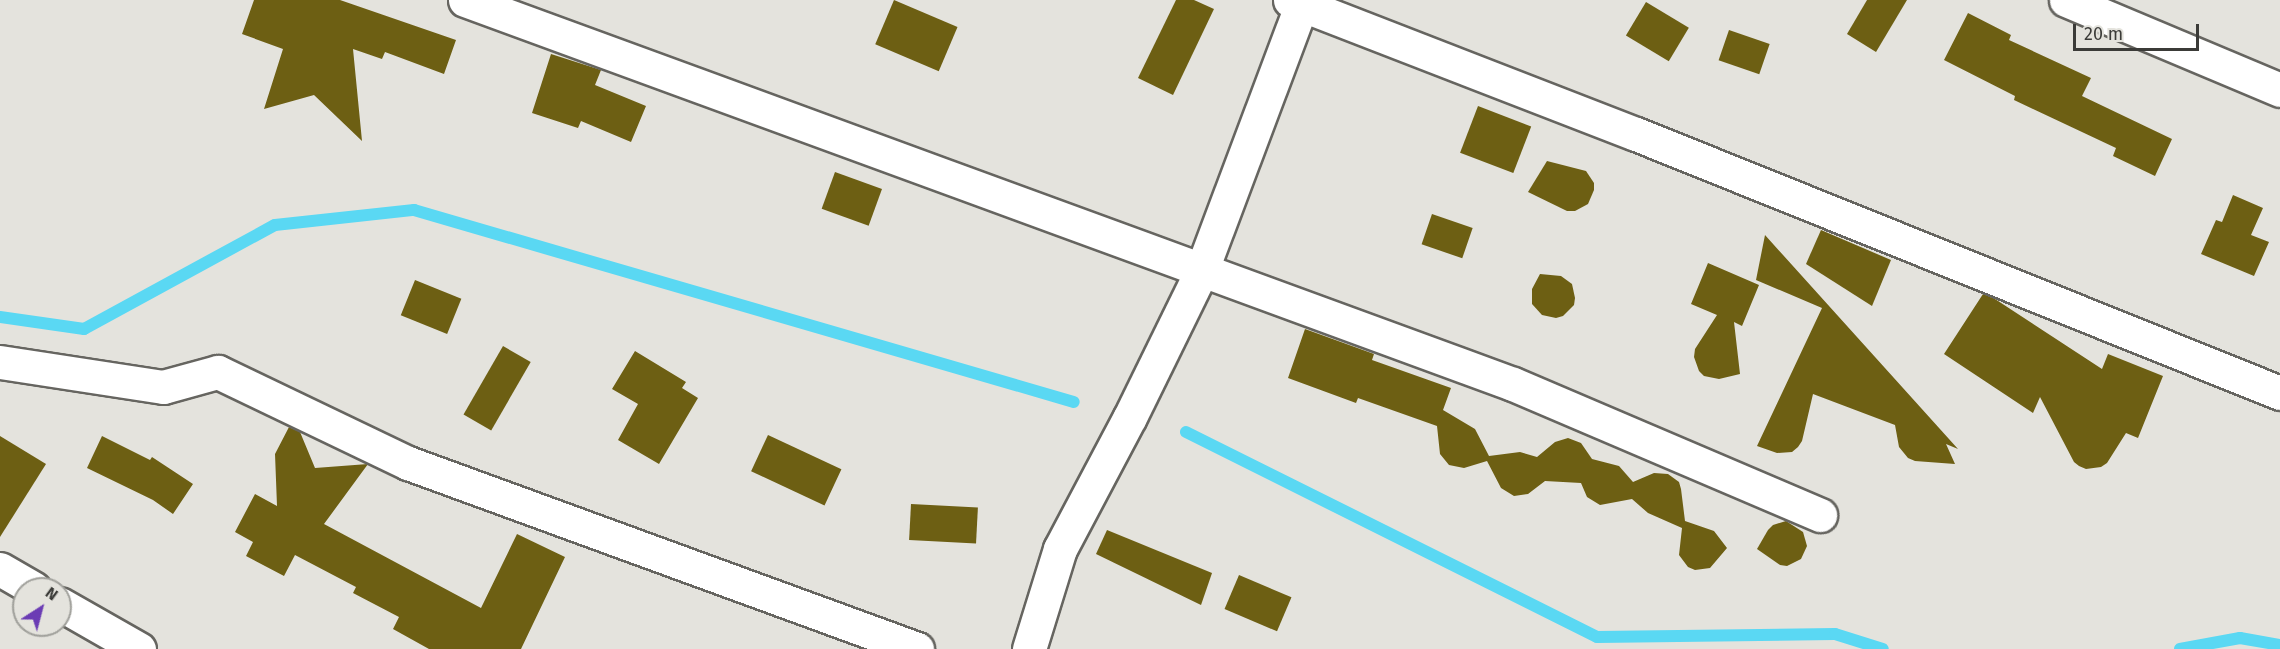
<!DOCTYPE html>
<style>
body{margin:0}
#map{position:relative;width:2280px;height:649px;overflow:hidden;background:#e4e3dd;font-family:"Fira Sans",sans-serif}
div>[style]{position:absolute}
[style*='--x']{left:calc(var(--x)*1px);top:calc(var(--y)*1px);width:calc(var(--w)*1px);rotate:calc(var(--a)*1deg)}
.stream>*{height:12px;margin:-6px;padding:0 6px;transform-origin:6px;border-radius:6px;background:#5ad8f3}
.building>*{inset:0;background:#6d5f13;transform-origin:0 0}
.roads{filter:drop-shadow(2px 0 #666560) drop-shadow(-2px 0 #666560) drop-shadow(0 2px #666560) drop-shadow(0 -2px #666560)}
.street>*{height:33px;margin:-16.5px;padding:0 16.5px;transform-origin:16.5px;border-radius:16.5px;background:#fff}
span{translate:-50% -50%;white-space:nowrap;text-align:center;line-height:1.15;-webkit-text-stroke:6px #e4e3dd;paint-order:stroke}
.north{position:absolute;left:12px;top:577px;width:60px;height:60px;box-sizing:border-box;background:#e4e3dd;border:2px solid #a0a09b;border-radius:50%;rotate:36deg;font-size:16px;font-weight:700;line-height:24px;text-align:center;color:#3b3b38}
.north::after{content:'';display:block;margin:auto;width:21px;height:27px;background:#6b3cb4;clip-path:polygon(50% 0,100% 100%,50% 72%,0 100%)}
.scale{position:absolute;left:2073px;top:24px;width:126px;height:27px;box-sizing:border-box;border:3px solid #3b3b38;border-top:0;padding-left:8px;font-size:18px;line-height:21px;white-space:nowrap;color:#3b3b38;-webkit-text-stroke:4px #e4e3dd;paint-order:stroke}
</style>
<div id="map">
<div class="stream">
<i style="--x:0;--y:317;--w:85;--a:8.1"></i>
<i style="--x:84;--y:329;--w:217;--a:-28.6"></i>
<i style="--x:275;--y:225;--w:140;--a:-6.2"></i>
<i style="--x:414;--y:210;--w:687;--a:16.22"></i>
<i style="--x:1186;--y:432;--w:459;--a:26.5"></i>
<i style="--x:1597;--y:637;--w:238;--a:-0.7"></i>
<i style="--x:1835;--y:634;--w:50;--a:17.4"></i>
<i style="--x:2180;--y:649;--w:61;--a:-10.4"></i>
<i style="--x:2240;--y:638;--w:41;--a:9.9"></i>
</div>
<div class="building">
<i style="clip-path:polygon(254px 0,340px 0,456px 40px,444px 74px,385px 52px,382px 59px,353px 49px,362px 141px,314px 95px,264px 109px,283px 49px,242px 34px)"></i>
<i style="left:894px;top:0;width:69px;height:48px;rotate:23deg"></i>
<i style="clip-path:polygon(1176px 0,1194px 0,1214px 9px,1173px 95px,1138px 78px)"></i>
<i style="clip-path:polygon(1867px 0,1907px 0,1876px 52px,1847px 34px)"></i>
<i style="left:1646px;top:2px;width:50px;height:39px;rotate:31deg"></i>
<i style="clip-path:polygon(1968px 13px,2011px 35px,2009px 40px,2091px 78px,2082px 96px,2172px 139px,2155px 176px,2113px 156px,2116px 148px,2014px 100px,2015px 96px,1944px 60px)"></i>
<i style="left:1729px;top:30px;width:43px;height:32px;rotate:19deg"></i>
<i style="clip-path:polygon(551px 54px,601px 70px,595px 85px,646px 106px,631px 142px,581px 121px,578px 128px,532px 113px)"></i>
<i style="left:1478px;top:106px;width:57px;height:50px;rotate:21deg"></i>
<i style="clip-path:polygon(1547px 161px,1586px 171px,1594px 183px,1594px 190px,1588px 204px,1575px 211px,1567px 211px,1528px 192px)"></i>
<i style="left:835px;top:172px;width:50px;height:39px;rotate:20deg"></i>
<i style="clip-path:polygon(2233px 195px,2263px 208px,2251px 235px,2269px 242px,2254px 276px,2201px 254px,2216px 220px,2222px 222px)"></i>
<i style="left:1432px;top:214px;width:43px;height:32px;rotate:19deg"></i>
<i style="clip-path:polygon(1821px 230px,1891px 260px,1872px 306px,1806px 264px)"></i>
<i style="clip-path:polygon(1765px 235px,1958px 449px,1946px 444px,1955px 464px,1915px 461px,1908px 458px,1899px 447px,1895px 425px,1813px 394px,1802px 441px,1798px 447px,1792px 452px,1777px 453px,1757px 446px,1822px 308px,1756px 280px)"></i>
<i style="clip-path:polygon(1708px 263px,1759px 285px,1742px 326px,1734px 322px,1740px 374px,1719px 379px,1704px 376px,1699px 371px,1694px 357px,1695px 349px,1717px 315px,1691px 304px)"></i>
<i style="clip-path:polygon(1540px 274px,1561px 276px,1572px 284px,1575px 298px,1574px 305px,1563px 316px,1556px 318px,1542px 315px,1532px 304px,1532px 289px)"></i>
<i style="left:415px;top:280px;width:50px;height:38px;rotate:22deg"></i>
<i style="clip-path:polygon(1983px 294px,1995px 299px,2102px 369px,2108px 354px,2163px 376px,2138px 438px,2126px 433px,2107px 463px,2101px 467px,2086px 469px,2079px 466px,2074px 462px,2040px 397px,2033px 413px,1944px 354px)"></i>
<i style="clip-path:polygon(1305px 329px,1374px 354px,1372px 360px,1451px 388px,1443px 410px,1475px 429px,1489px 456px,1520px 452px,1537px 457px,1555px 442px,1568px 438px,1581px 443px,1592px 459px,1619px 466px,1633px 482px,1654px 473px,1668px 474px,1679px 482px,1681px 489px,1685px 521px,1714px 531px,1727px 548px,1710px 568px,1695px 570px,1688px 567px,1679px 555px,1682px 528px,1648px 513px,1632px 499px,1600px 505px,1587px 497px,1581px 483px,1545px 481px,1528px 494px,1514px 496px,1501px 488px,1487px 461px,1464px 468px,1449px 465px,1440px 454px,1437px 426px,1358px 398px,1356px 403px,1288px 378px)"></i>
<i style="left:503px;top:346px;width:32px;height:79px;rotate:30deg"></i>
<i style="clip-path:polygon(635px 351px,686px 382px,682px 388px,698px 398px,659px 464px,618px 440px,638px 404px,612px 389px)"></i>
<i style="clip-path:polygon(289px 427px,300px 432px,315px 468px,368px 464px,324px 524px,481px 608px,517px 534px,565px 557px,521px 649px,429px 649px,393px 629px,399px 617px,353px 593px,356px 587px,295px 555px,284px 576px,246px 556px,253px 542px,235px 532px,255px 494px,277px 506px,275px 454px)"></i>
<i style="left:768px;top:435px;width:81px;height:40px;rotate:25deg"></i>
<i style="clip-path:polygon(0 436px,46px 464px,0 537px)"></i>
<i style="clip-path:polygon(102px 436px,150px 460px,152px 457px,193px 484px,173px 514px,153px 500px,87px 468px)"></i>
<i style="left:911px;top:504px;width:67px;height:36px;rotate:3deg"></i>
<i style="clip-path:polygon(1786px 521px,1803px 532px,1807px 546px,1801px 559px,1787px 566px,1780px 565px,1757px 549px,1768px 530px,1773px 525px)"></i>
<i style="clip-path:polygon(1107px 530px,1212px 573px,1201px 605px,1096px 554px)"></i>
<i style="left:1239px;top:575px;width:57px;height:37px;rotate:23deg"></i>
</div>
<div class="roads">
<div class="street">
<i style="--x:465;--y:0;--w:1116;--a:20.12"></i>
<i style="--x:1513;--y:384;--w:334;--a:23.1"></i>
<i style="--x:1290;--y:0;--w:371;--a:21.2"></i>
<i style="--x:1636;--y:134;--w:694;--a:21.91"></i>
<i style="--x:2066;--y:0;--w:232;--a:22.8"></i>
<i style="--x:0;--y:362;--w:165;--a:8.7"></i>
<i style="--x:163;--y:387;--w:57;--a:-15.3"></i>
<i style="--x:218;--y:372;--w:211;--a:25.6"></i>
<i style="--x:408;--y:463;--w:542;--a:20.07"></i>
<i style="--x:0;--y:569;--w:39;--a:30"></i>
<i style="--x:60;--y:604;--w:91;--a:29.7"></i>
<i style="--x:1029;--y:649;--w:105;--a:-72.8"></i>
<i style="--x:1060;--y:549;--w:149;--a:-62.1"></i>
<i style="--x:1130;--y:417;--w:161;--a:-63.9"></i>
<i style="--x:1201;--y:272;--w:290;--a:-69.4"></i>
</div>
</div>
<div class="north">N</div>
<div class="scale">20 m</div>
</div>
